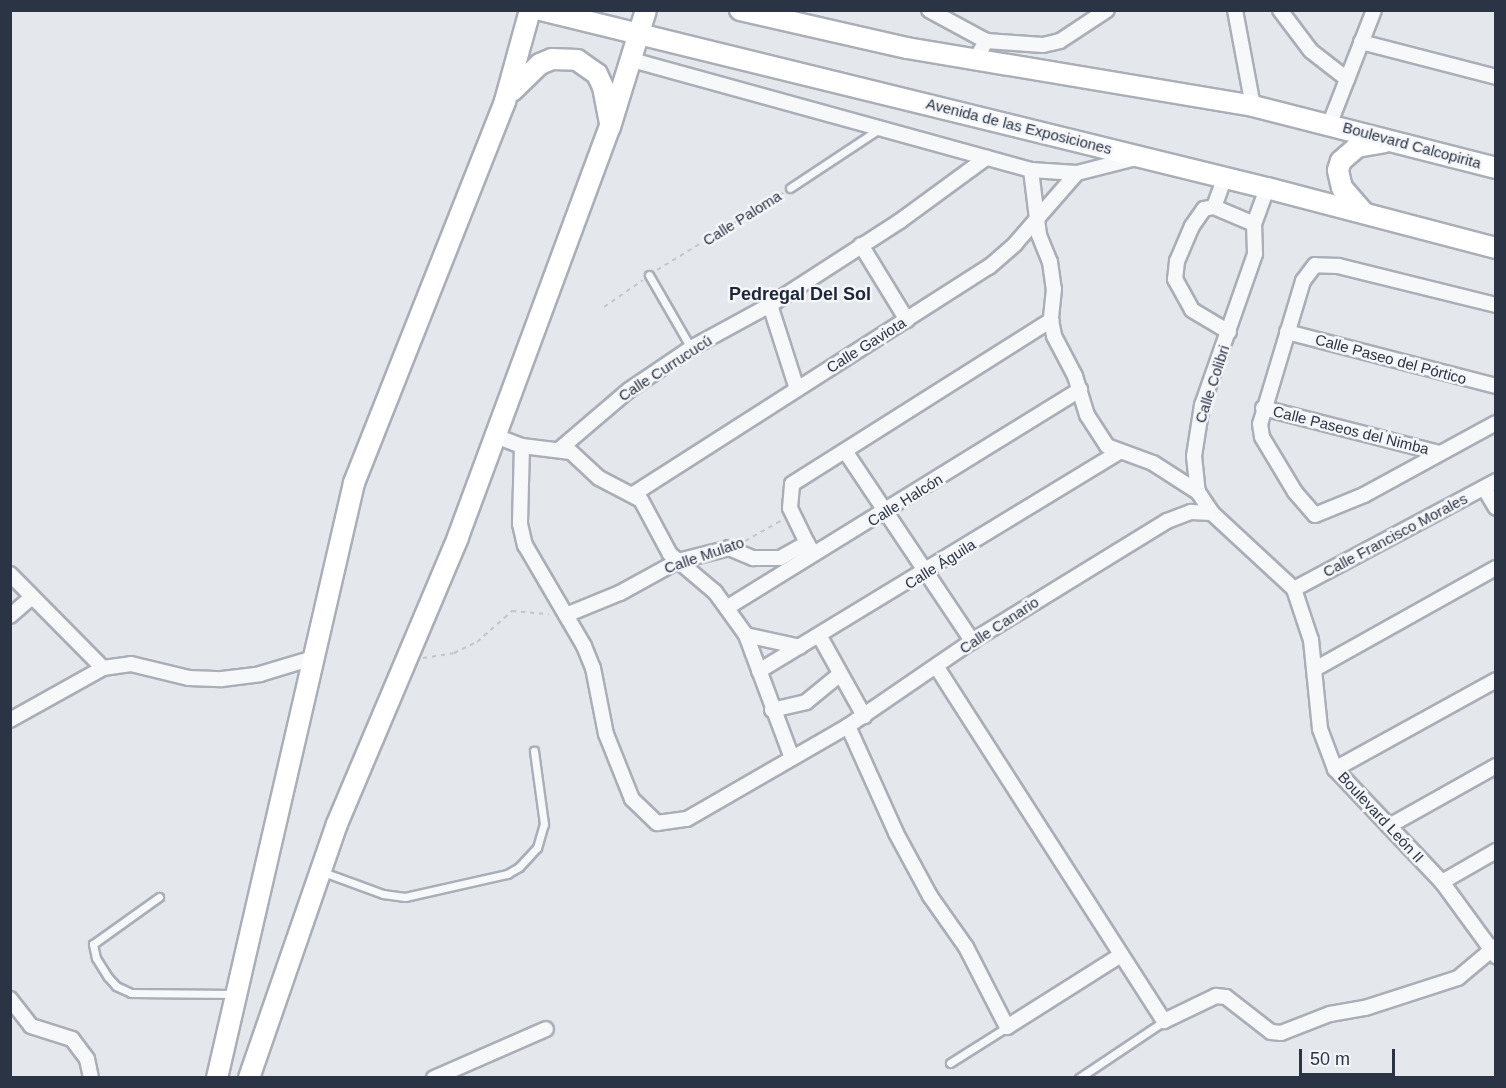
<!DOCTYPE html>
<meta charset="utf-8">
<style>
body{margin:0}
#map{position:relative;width:1506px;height:1088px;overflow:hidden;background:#e4e7ec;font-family:Arial,sans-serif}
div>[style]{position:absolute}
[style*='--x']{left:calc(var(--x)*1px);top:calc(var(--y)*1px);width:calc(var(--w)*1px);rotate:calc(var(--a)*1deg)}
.path>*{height:2px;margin-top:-1px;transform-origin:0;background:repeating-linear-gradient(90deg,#c2c5cb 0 4.5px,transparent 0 9px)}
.roads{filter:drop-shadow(2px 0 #a9aeb7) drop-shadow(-2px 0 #a9aeb7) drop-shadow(0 2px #a9aeb7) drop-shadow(0 -2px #a9aeb7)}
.lane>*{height:7px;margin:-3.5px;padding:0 3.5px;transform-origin:3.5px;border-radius:3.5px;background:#f7f8fa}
.street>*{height:14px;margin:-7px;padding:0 7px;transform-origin:7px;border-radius:7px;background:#f7f8fa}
.secondary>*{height:20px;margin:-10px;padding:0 10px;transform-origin:10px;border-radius:10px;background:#fff}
span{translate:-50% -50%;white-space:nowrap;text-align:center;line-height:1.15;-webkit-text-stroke:5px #f4f6f9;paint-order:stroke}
.street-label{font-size:15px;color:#2b3445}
.quarter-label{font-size:18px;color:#1d2536;font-weight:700}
.frame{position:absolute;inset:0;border:12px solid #2b3445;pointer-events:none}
.scale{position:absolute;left:1299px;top:1049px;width:96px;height:27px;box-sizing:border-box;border:3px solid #2b3445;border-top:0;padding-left:8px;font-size:18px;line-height:21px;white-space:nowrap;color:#2b3445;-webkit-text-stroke:4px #f4f6f9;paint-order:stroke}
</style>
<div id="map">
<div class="path">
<i style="--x:657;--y:270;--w:148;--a:-31.4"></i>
<i style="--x:604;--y:307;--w:47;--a:-34.7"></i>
<i style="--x:745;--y:541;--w:43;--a:-29.6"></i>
<i style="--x:423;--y:658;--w:31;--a:-9"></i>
<i style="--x:454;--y:653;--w:25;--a:-26"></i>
<i style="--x:477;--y:642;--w:47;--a:-41.5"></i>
<i style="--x:512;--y:611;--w:37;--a:5"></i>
</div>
<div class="roads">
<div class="lane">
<i style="--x:790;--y:188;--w:107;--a:-33.5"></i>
<i style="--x:649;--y:275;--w:84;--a:60.1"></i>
<i style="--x:323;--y:872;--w:64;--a:20.1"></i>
<i style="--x:383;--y:894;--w:22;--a:8"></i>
<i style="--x:405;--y:897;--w:105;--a:-12.7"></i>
<i style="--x:507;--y:874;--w:14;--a:-30"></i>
<i style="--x:519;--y:867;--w:26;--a:-47"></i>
<i style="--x:537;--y:848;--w:25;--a:-74"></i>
<i style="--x:544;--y:824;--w:74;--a:-97.8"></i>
<i style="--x:159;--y:897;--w:81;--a:144.5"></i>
<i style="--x:93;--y:944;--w:14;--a:78"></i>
<i style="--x:96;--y:958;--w:22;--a:58"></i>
<i style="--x:108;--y:977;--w:12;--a:48"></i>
<i style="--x:116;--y:986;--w:17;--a:25"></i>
<i style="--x:131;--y:993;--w:103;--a:0.6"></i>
<i style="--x:950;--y:1063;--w:67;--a:-32.3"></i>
<i style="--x:1079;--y:1078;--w:102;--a:-33.8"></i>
</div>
<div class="street">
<i style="--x:929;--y:10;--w:65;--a:28.5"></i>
<i style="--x:1235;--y:10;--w:98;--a:79.4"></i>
<i style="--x:1280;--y:10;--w:51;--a:52.9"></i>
<i style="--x:1311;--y:51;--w:46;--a:37.9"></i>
<i style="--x:1361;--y:42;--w:139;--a:14.5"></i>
<i style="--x:976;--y:59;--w:21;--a:-61"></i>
<i style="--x:986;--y:41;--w:57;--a:4"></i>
<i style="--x:1043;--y:45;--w:17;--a:-13"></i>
<i style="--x:1060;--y:41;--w:56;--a:-33.4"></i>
<i style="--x:632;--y:60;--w:414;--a:15.4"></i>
<i style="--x:1031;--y:170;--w:46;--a:3.7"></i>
<i style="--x:1077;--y:173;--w:65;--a:-14.3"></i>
<i style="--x:1330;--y:123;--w:121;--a:-68.7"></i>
<i style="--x:1031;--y:170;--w:65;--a:83"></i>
<i style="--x:1039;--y:235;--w:29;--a:68"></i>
<i style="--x:1050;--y:262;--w:27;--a:82"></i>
<i style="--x:1054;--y:289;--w:31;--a:96"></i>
<i style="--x:1051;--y:320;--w:16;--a:79"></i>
<i style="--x:1054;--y:336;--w:45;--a:62.3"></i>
<i style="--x:1075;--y:376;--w:41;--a:72.9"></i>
<i style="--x:1087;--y:415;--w:37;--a:57"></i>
<i style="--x:1107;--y:446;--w:49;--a:20.3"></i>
<i style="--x:1153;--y:463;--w:54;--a:32.8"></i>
<i style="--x:1214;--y:207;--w:43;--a:23"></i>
<i style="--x:1254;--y:224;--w:30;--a:88"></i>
<i style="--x:1255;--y:254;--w:160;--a:109.3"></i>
<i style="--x:1202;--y:405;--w:52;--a:98.9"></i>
<i style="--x:1194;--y:456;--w:36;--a:84"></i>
<i style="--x:1198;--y:492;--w:25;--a:56"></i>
<i style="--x:1212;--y:513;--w:112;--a:42.8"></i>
<i style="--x:1294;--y:589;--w:54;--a:71.6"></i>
<i style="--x:1311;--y:640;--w:89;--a:84.2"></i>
<i style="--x:1320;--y:729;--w:43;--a:69.4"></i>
<i style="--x:1335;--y:769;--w:156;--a:46.6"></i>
<i style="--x:1442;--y:882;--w:92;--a:53.9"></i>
<i style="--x:1214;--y:207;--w:10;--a:169"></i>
<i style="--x:1204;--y:209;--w:21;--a:125"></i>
<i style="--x:1192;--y:226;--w:38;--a:113"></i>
<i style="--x:1177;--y:261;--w:18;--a:96"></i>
<i style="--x:1175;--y:279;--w:35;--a:61"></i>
<i style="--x:1192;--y:310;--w:43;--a:30.7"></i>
<i style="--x:1214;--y:207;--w:32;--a:-70"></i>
<i style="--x:1254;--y:224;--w:38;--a:-70"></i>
<i style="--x:861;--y:245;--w:88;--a:58.5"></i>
<i style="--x:770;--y:305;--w:88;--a:72.2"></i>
<i style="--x:1496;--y:305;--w:163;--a:-166.1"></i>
<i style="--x:1338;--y:266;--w:23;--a:-178"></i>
<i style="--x:1315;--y:265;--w:20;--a:127"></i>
<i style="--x:1303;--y:281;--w:149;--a:106.7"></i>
<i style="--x:1260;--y:424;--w:13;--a:81"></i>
<i style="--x:1262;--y:437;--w:64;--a:59"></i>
<i style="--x:1295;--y:492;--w:30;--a:49"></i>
<i style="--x:1315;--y:515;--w:53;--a:-22.2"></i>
<i style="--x:1364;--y:495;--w:150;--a:-28.6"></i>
<i style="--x:1287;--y:332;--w:216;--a:14.5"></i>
<i style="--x:1263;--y:408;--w:182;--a:14.3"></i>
<i style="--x:493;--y:435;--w:31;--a:21"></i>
<i style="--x:522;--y:446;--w:49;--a:7"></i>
<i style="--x:571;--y:452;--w:38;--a:43"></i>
<i style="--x:599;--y:478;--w:47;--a:27.6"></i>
<i style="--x:641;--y:500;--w:61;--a:61.8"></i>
<i style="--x:670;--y:554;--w:59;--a:40.2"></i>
<i style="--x:715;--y:592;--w:53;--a:54.2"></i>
<i style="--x:746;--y:635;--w:131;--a:69.5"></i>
<i style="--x:522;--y:446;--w:78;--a:91.5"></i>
<i style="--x:520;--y:524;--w:22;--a:77"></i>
<i style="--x:525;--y:545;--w:117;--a:59.7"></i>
<i style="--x:584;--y:646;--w:24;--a:68"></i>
<i style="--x:593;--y:668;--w:67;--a:78.9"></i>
<i style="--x:606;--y:734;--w:70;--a:68.2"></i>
<i style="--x:632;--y:799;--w:35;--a:44"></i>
<i style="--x:657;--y:823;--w:30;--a:-8"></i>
<i style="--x:687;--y:819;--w:186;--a:-30"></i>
<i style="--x:848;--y:726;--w:150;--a:-34.4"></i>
<i style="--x:972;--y:641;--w:229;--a:-31.6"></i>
<i style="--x:1167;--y:521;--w:26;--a:-21"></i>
<i style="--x:1191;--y:512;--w:21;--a:3"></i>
<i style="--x:561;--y:448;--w:89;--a:-40.5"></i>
<i style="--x:629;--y:390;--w:75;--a:-34.1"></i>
<i style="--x:691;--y:348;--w:90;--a:-28.6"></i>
<i style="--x:770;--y:305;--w:155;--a:-32.9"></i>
<i style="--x:900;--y:221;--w:107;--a:-36.2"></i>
<i style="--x:845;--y:451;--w:229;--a:56.2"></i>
<i style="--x:1484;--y:488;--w:23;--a:59"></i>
<i style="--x:635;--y:493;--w:420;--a:-32.6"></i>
<i style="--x:989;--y:267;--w:35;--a:-41"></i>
<i style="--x:1015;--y:244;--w:94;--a:-48.9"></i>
<i style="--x:807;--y:543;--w:39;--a:-116"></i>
<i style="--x:790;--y:508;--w:24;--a:-85"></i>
<i style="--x:792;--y:484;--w:307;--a:-32.3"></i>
<i style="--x:10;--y:574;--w:132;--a:45.3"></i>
<i style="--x:1294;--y:589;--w:229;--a:-28.1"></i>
<i style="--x:728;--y:607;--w:414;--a:-31.7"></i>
<i style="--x:566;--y:615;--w:58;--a:-22.2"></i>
<i style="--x:620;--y:593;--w:66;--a:-28.9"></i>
<i style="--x:678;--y:561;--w:53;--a:-14.3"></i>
<i style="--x:729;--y:548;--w:26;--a:23"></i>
<i style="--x:753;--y:558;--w:27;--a:0"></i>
<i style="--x:780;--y:558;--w:31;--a:-29"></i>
<i style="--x:807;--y:543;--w:6;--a:59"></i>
<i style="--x:10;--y:616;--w:29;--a:-41"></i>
<i style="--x:746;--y:635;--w:55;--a:12.5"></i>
<i style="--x:819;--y:635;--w:93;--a:60.9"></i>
<i style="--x:936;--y:666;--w:422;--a:57.3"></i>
<i style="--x:1164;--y:1021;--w:58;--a:-25.7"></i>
<i style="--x:1216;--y:996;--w:10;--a:6"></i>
<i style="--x:1226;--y:997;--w:57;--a:37.9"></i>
<i style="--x:1271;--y:1032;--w:10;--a:6"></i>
<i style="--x:1281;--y:1033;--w:53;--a:-21.2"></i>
<i style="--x:1330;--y:1014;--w:36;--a:-10"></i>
<i style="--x:1365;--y:1008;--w:98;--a:-17.9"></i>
<i style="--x:1458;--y:978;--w:50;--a:-40.1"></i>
<i style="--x:1315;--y:669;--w:207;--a:-29.2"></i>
<i style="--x:759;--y:671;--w:420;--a:-31.3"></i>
<i style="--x:772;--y:710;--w:35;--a:-13"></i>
<i style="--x:806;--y:702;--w:43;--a:-39.3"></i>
<i style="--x:10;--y:720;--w:107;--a:-29.2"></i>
<i style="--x:103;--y:668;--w:28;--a:-8"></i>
<i style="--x:131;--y:664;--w:60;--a:13.6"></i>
<i style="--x:189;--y:678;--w:33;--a:2"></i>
<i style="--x:222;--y:679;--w:38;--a:-7"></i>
<i style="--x:260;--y:674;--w:55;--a:-16.8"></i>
<i style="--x:848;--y:726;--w:117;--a:65.8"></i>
<i style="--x:896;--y:833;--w:72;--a:61.6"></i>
<i style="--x:930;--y:896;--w:62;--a:54.8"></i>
<i style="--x:966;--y:947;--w:90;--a:62.9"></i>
<i style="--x:1007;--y:1027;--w:135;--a:-32.3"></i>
<i style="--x:1335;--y:769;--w:184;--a:-28.9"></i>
<i style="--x:1389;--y:826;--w:123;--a:-29.3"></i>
<i style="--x:1442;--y:882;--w:62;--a:-29.9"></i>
<i style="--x:10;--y:999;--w:34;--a:52"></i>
<i style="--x:31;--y:1026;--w:43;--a:17.6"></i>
<i style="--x:72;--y:1039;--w:25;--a:53"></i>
<i style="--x:87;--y:1059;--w:19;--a:78"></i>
<i style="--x:434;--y:1078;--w:122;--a:-23.6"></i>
</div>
<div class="secondary">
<i style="--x:541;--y:10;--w:748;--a:13.78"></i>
<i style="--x:1267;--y:188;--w:237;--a:14.7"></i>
<i style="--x:740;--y:10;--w:171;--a:12.8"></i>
<i style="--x:907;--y:48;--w:351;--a:9.5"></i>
<i style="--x:1253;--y:106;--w:251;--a:14.3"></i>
<i style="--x:512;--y:91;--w:39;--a:-44"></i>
<i style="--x:540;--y:64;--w:13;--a:-23"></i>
<i style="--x:552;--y:59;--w:25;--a:2"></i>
<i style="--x:577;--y:60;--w:24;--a:35"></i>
<i style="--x:597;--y:74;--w:14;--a:65"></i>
<i style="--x:603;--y:87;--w:38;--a:79"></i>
<i style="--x:1364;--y:213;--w:33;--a:-131"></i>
<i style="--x:1342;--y:188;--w:18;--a:-103"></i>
<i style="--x:1338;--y:170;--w:9;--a:-72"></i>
<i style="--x:1341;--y:161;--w:21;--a:-41"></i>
<i style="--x:1357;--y:147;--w:28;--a:-10"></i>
<i style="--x:217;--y:1078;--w:611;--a:-77.03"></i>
<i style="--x:354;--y:483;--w:411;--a:-68.4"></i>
<i style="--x:505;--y:101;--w:94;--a:-74.6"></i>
<i style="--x:249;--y:1078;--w:269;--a:-70.9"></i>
<i style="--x:337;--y:824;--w:311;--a:-67.1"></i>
<i style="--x:458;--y:537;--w:437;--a:-69.7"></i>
<i style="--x:610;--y:127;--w:122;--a:-72.9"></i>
</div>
</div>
<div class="street-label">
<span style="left:1019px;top:126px;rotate:14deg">Avenida de las Exposiciones</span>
<span style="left:1412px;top:145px;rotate:15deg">Boulevard Calcopirita</span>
<span style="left:742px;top:218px;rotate:-32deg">Calle Paloma</span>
<span style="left:866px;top:345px;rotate:-32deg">Calle Gaviota</span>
<span style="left:1391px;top:359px;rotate:15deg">Calle Paseo del Pórtico</span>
<span style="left:665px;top:368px;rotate:-33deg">Calle Currucucú</span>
<span style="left:1212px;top:384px;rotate:-72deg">Calle Colibri</span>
<span style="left:1351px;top:430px;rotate:14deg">Calle Paseos del Nimba</span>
<span style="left:905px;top:500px;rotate:-32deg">Calle Halcón</span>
<span style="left:1395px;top:535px;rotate:-28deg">Calle Francisco Morales</span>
<span style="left:704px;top:555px;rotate:-19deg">Calle Mulato</span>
<span style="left:940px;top:564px;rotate:-32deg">Calle Águila</span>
<span style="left:999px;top:625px;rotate:-33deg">Calle Canario</span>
<span style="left:1381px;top:817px;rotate:47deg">Boulevard León II</span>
</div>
<div class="quarter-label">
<span style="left:800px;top:294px">Pedregal Del Sol</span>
</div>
<div class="frame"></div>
<div class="scale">50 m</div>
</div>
